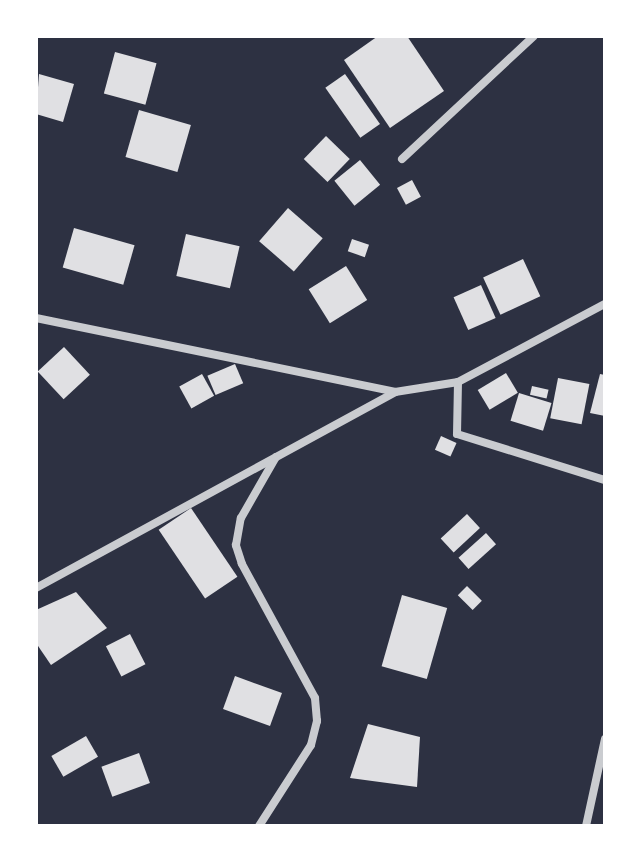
<!DOCTYPE html>
<style>
body{margin:0}
#map{position:relative;width:641px;height:862px;overflow:hidden;background:#2d3142;font-family:"Roboto Serif",serif}
div>[style]{position:absolute}
[style*='--x']{left:calc(var(--x)*1px);top:calc(var(--y)*1px);width:calc(var(--w)*1px);rotate:calc(var(--a)*1deg)}
.building>*{inset:0;background:#e0e0e3;transform-origin:0 0}
.minor>*{height:8px;margin:-4px;padding:0 4px;transform-origin:4px;border-radius:4px;background:#caccd0}
span{translate:-50% -50%;white-space:nowrap;text-align:center;line-height:1.15;-webkit-text-stroke:8px #fff;paint-order:stroke}
.frame{position:absolute;inset:0;border:38px solid #fff;pointer-events:none}
</style>
<div id="map">
<div class="building">
<i style="clip-path:polygon(378px 36px,407px 36px,444px 91px,390px 128px,344px 60px)"></i>
<i style="left:115px;top:52px;width:43px;height:43px;rotate:15deg"></i>
<i style="clip-path:polygon(39px 74px,74px 84px,63px 122px,36px 114px)"></i>
<i style="left:345px;top:74px;width:61px;height:24px;rotate:55deg"></i>
<i style="left:139px;top:110px;width:54px;height:49px;rotate:16deg"></i>
<i style="left:326px;top:136px;width:33px;height:32px;rotate:44deg"></i>
<i style="left:360px;top:160px;width:32px;height:33px;rotate:51deg"></i>
<i style="left:412px;top:180px;width:19px;height:17px;rotate:62deg"></i>
<i style="left:288px;top:208px;width:46px;height:44px;rotate:41deg"></i>
<i style="left:74px;top:228px;width:63px;height:41px;rotate:16deg"></i>
<i style="left:186px;top:234px;width:55px;height:43px;rotate:13deg"></i>
<i style="left:352px;top:239px;width:18px;height:13px;rotate:19deg"></i>
<i style="left:523px;top:259px;width:41px;height:44px;rotate:65deg"></i>
<i style="left:346px;top:266px;width:40px;height:44px;rotate:58deg"></i>
<i style="left:481px;top:285px;width:36px;height:30px;rotate:66deg"></i>
<i style="left:64px;top:347px;width:38px;height:36px;rotate:47deg"></i>
<i style="left:235px;top:364px;width:21px;height:30px;rotate:67deg"></i>
<i style="left:506px;top:373px;width:23px;height:33px;rotate:59deg"></i>
<i style="left:202px;top:374px;width:25px;height:26px;rotate:61deg"></i>
<i style="clip-path:polygon(600px 374px,605px 375px,605px 416px,590px 413px)"></i>
<i style="left:558px;top:378px;width:32px;height:41px;rotate:11deg"></i>
<i style="left:532px;top:386px;width:17px;height:9px;rotate:13deg"></i>
<i style="left:519px;top:393px;width:34px;height:29px;rotate:17deg"></i>
<i style="left:441px;top:436px;width:17px;height:15px;rotate:24deg"></i>
<i style="left:191px;top:508px;width:83px;height:39px;rotate:56deg"></i>
<i style="left:467px;top:514px;width:19px;height:36px;rotate:47deg"></i>
<i style="left:486px;top:533px;width:15px;height:37px;rotate:48deg"></i>
<i style="left:467px;top:586px;width:21px;height:13px;rotate:45deg"></i>
<i style="clip-path:polygon(76px 592px,107px 628px,51px 665px,36px 643px,36px 610px)"></i>
<i style="left:402px;top:595px;width:47px;height:74px;rotate:16deg"></i>
<i style="left:130px;top:634px;width:34px;height:27px;rotate:63deg"></i>
<i style="left:235px;top:676px;width:50px;height:35px;rotate:20deg"></i>
<i style="clip-path:polygon(368px 724px,420px 737px,417px 787px,350px 778px)"></i>
<i style="left:86px;top:736px;width:24px;height:40px;rotate:60deg"></i>
<i style="left:139px;top:753px;width:32px;height:40px;rotate:70deg"></i>
</div>
<div class="minor">
<i style="--x:402;--y:159;--w:180;--a:-43"></i>
<i style="--x:36;--y:318;--w:367;--a:11.6"></i>
<i style="--x:458;--y:382;--w:52;--a:91.1"></i>
<i style="--x:457;--y:434;--w:155;--a:17.3"></i>
<i style="--x:36;--y:588;--w:409;--a:-28.6"></i>
<i style="--x:395;--y:392;--w:64;--a:-9"></i>
<i style="--x:458;--y:382;--w:166;--a:-28"></i>
<i style="--x:259;--y:826;--w:96;--a:-57.3"></i>
<i style="--x:311;--y:745;--w:25;--a:-76"></i>
<i style="--x:317;--y:721;--w:23;--a:-95"></i>
<i style="--x:315;--y:698;--w:153;--a:-118.6"></i>
<i style="--x:242;--y:564;--w:20;--a:-108"></i>
<i style="--x:236;--y:545;--w:27;--a:-80"></i>
<i style="--x:241;--y:518;--w:70;--a:-60.2"></i>
<i style="--x:586;--y:826;--w:89;--a:-77.7"></i>
</div>
<div class="frame"></div>
</div>
